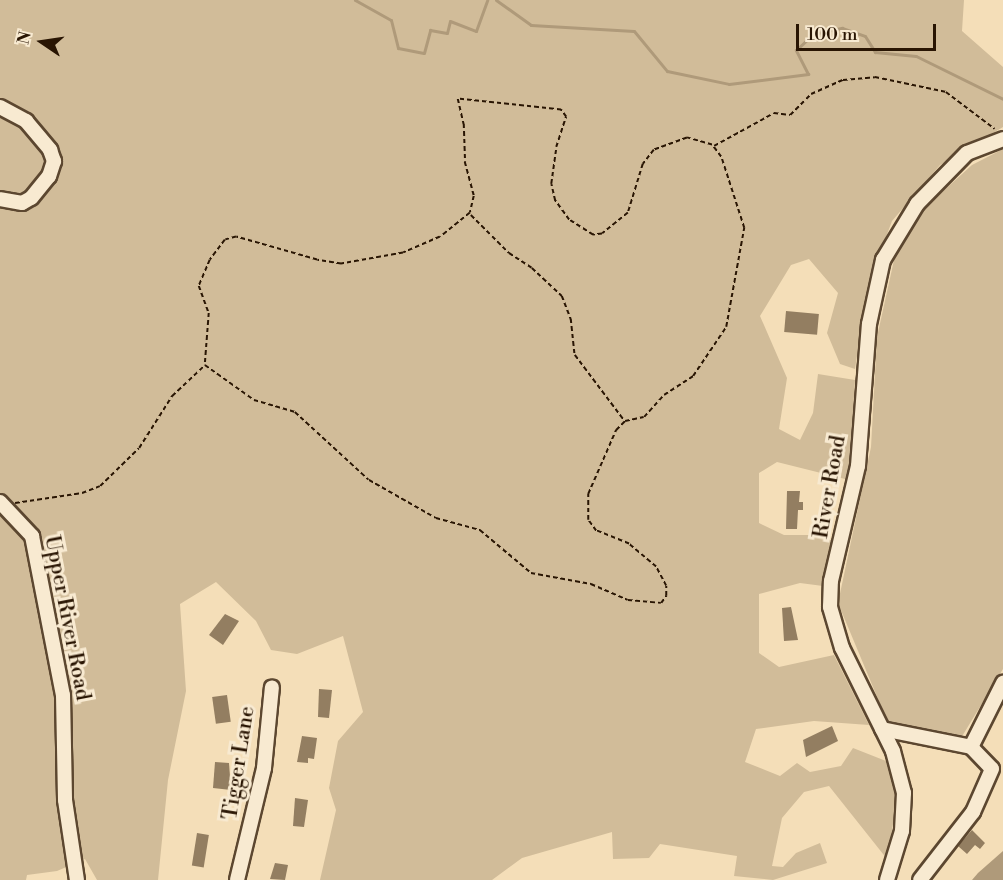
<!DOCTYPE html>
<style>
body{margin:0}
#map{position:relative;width:1003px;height:880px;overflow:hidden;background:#f4deb8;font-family:"Libre Bodoni",serif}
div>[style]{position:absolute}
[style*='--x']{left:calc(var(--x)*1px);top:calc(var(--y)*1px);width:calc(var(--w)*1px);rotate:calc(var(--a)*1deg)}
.green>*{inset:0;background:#d1bc99}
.water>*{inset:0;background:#af9a7a}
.stream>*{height:3px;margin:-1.5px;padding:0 1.5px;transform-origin:1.5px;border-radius:1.5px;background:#af9a7a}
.building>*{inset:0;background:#937e61;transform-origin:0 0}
.path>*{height:1.5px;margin-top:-0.75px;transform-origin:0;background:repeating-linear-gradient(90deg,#291503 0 4.5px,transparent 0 7.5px)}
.roads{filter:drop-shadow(2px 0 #5c4730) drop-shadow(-2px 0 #5c4730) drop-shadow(0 2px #5c4730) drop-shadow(0 -2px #5c4730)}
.minor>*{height:14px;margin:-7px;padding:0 7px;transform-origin:7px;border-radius:7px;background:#f8ead1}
span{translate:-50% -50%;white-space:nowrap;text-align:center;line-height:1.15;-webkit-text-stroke:6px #f8ead1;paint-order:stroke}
.street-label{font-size:21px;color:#291503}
.north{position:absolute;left:12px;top:12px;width:60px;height:60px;-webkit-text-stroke:4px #f8ead1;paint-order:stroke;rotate:283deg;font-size:16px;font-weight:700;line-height:24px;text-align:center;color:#291503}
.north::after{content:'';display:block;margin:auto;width:21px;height:27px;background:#291503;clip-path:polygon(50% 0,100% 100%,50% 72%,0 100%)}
.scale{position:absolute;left:796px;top:24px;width:140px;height:27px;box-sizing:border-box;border:3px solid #291503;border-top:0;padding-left:8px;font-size:18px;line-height:21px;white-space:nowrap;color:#291503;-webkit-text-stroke:4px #f8ead1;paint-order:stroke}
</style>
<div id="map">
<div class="green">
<i style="clip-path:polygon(0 0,964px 0,962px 31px,1003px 67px,1003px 127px,940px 165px,892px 221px,868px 285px,855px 369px,840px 364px,827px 333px,838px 293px,809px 259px,791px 265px,760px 316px,787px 378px,779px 429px,800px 440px,813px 413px,818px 374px,855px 380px,849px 480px,777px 462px,759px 473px,759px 523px,784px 535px,820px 535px,835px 542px,823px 586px,800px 583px,759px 594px,759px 653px,779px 667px,834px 655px,869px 725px,814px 721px,756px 729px,745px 762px,780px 776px,797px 763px,810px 772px,841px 766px,853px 748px,886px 761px,897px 801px,887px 859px,829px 786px,804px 792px,782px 818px,772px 866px,783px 867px,796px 853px,820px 843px,827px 863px,773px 880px,734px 876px,737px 856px,660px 844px,649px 858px,613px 859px,612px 832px,522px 858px,492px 880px,320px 880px,336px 810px,329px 788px,338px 741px,363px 712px,343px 636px,297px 654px,271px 650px,256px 621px,216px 582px,180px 604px,186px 691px,168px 780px,158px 880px,97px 880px,85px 859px,57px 871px,27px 875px,26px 880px,0 880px)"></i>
<i style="clip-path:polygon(1003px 149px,1003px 669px,961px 738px,888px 723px,838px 603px,871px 447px,877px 337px,894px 260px,919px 213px,972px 165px)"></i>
</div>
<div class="water">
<i style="clip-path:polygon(1003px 851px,1003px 880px,972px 880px,978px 873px)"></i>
</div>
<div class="stream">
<i style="--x:355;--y:0;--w:41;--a:29.1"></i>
<i style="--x:391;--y:20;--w:29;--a:76"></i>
<i style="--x:398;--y:48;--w:26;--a:11"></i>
<i style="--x:424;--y:53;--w:24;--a:-75"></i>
<i style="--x:430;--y:30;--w:17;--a:10"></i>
<i style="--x:447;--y:33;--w:12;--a:-76"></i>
<i style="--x:450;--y:21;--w:28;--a:21"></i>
<i style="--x:476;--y:31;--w:33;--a:-70"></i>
<i style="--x:496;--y:0;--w:43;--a:35.5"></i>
<i style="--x:531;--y:25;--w:103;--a:3.3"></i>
<i style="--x:634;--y:31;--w:52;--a:50.5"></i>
<i style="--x:667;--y:71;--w:63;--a:11.8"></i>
<i style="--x:729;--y:84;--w:80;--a:-7.2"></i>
<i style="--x:808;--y:74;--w:27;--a:-117"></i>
<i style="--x:796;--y:50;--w:23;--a:-43"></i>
<i style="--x:813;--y:34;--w:30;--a:-12"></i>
<i style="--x:842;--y:28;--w:24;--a:19"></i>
<i style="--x:865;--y:36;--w:19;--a:58"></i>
<i style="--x:875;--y:52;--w:41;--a:5.6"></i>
<i style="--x:916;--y:56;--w:97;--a:26.3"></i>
</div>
<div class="building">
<i style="left:786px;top:311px;width:33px;height:21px;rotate:5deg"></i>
<i style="clip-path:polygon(787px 491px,800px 491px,799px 502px,803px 502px,803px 510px,798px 510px,797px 529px,786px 529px)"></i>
<i style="clip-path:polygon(791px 607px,798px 640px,784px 641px,782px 608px)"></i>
<i style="clip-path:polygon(225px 614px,239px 621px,223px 645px,209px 635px)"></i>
<i style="clip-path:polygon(319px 689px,332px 690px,329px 718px,318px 717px)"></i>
<i style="left:227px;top:695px;width:27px;height:15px;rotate:82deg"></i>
<i style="clip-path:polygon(832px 726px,838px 741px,806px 757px,803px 740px)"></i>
<i style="clip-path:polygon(302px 736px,317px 738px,314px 759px,308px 758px,308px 763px,297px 762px)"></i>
<i style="clip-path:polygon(215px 762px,229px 763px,231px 790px,213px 788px)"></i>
<i style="clip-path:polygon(295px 798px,308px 800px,304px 827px,293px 826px)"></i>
<i style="clip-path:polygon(972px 830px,985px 843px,980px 849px,975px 845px,967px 854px,958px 846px)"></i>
<i style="left:197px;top:833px;width:12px;height:33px;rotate:9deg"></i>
<i style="clip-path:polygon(275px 863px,288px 865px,285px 880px,270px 879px)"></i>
</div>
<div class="path">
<i style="--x:714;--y:146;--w:68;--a:-28.8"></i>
<i style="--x:774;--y:113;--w:16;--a:7"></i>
<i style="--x:790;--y:115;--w:30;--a:-45"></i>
<i style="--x:811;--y:94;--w:35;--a:-24"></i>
<i style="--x:843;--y:80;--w:32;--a:-5"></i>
<i style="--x:875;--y:77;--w:73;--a:11.9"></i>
<i style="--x:946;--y:92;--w:61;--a:37.1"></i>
<i style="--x:471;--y:215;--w:54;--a:45"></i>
<i style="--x:509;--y:253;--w:27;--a:33"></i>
<i style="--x:532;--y:268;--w:41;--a:43"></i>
<i style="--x:562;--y:296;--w:25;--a:69"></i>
<i style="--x:571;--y:319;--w:36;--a:84"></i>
<i style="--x:575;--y:355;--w:81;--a:53"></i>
<i style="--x:15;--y:503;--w:68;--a:-8.5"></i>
<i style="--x:82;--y:493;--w:19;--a:-21"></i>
<i style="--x:100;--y:486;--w:54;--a:-44.3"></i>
<i style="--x:139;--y:448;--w:62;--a:-57.6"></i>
<i style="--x:172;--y:396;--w:45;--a:-43.2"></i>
<i style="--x:205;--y:365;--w:60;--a:35.5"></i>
<i style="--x:254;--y:400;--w:43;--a:16.3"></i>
<i style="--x:295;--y:412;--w:100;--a:42.6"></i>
<i style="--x:369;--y:480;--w:77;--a:29.6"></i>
<i style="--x:436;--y:518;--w:46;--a:15.3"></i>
<i style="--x:480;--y:530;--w:67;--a:40.1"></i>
<i style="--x:531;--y:573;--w:61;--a:10.4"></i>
<i style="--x:591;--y:584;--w:40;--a:23.4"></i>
<i style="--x:628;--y:600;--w:33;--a:5"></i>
<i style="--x:661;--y:603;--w:9;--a:-54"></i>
<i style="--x:666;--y:596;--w:10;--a:-90"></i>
<i style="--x:666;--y:586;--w:21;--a:-118"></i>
<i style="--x:656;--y:567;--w:35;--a:-140"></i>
<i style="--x:629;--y:544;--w:35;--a:-158"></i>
<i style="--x:596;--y:531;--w:14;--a:-126"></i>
<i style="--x:588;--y:520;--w:26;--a:-90"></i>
<i style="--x:588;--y:494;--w:70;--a:-66.4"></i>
<i style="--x:616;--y:430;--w:13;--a:-45"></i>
<i style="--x:625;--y:421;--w:19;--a:-12"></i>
<i style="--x:644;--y:417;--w:30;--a:-48"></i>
<i style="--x:664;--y:395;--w:35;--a:-33"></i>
<i style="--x:693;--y:376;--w:59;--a:-56"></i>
<i style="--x:726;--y:327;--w:101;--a:-79.7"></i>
<i style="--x:744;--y:228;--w:75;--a:-107.9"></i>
<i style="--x:721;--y:157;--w:15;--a:-127"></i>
<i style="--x:712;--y:145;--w:26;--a:-164"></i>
<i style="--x:687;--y:138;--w:35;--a:160"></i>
<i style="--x:654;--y:150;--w:18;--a:128"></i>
<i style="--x:643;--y:164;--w:51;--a:107"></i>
<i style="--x:628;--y:213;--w:33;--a:141"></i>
<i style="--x:602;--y:234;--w:9;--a:174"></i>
<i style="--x:593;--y:235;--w:28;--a:-148"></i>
<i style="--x:569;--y:220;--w:24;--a:-126"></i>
<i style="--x:555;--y:201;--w:17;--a:-103"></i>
<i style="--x:551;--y:184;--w:37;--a:-82"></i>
<i style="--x:556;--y:147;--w:32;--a:-72"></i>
<i style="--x:566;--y:117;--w:9;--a:-126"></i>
<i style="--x:561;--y:110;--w:104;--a:-173.9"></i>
<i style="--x:458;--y:99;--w:26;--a:77"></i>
<i style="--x:464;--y:124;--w:38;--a:88"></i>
<i style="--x:465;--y:162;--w:35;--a:75"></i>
<i style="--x:474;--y:196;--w:17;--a:103"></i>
<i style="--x:470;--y:213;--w:38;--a:141"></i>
<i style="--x:440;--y:237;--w:40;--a:156.6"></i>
<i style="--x:403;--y:253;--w:63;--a:169.9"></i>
<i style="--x:341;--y:264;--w:24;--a:-171"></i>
<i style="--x:317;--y:260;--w:84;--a:-164.1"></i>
<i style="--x:236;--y:237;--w:11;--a:165"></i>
<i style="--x:225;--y:240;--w:25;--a:127"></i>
<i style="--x:210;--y:260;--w:28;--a:113"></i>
<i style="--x:199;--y:286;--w:29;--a:70"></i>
<i style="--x:209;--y:313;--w:52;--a:94.4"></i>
</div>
<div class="roads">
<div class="minor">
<i style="--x:0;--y:107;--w:30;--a:28"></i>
<i style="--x:26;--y:121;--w:38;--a:50"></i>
<i style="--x:50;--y:150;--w:12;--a:70"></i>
<i style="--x:54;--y:161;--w:16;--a:108"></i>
<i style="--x:49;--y:176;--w:28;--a:129"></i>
<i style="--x:31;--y:198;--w:10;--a:151"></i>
<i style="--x:22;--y:203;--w:22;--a:-170"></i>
<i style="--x:0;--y:502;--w:47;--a:46.7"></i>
<i style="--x:32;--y:536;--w:162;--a:79"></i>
<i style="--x:63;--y:695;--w:105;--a:88.9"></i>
<i style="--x:65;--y:800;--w:81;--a:81.5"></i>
<i style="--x:882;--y:729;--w:91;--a:11.4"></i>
<i style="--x:971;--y:747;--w:30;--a:46"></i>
<i style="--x:992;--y:769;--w:47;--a:113.8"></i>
<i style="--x:973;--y:812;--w:86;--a:127.9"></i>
<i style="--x:971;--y:747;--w:72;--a:-63.4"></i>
<i style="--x:237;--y:880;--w:115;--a:-76.4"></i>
<i style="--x:264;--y:768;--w:81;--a:-84.4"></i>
<i style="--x:887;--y:880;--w:51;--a:-73"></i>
<i style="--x:902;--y:831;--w:38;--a:-87"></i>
<i style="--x:904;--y:793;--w:43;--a:-104.7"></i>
<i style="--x:893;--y:751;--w:115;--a:-116.3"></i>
<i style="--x:842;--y:648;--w:43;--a:-106.3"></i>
<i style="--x:830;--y:607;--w:26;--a:-88"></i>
<i style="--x:831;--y:581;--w:118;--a:-76.8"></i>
<i style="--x:858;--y:466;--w:142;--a:-85.6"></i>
<i style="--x:869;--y:324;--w:66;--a:-77.7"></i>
<i style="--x:883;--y:260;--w:66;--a:-58.7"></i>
<i style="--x:917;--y:204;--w:71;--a:-45.6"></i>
<i style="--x:967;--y:153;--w:39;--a:-21"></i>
</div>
</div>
<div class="street-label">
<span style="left:830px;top:487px;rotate:-80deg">River Road</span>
<span style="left:67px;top:618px;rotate:79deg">Upper River Road</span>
<span style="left:239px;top:763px;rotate:-81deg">Tigger Lane</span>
</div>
<div class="north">N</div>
<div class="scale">100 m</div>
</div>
